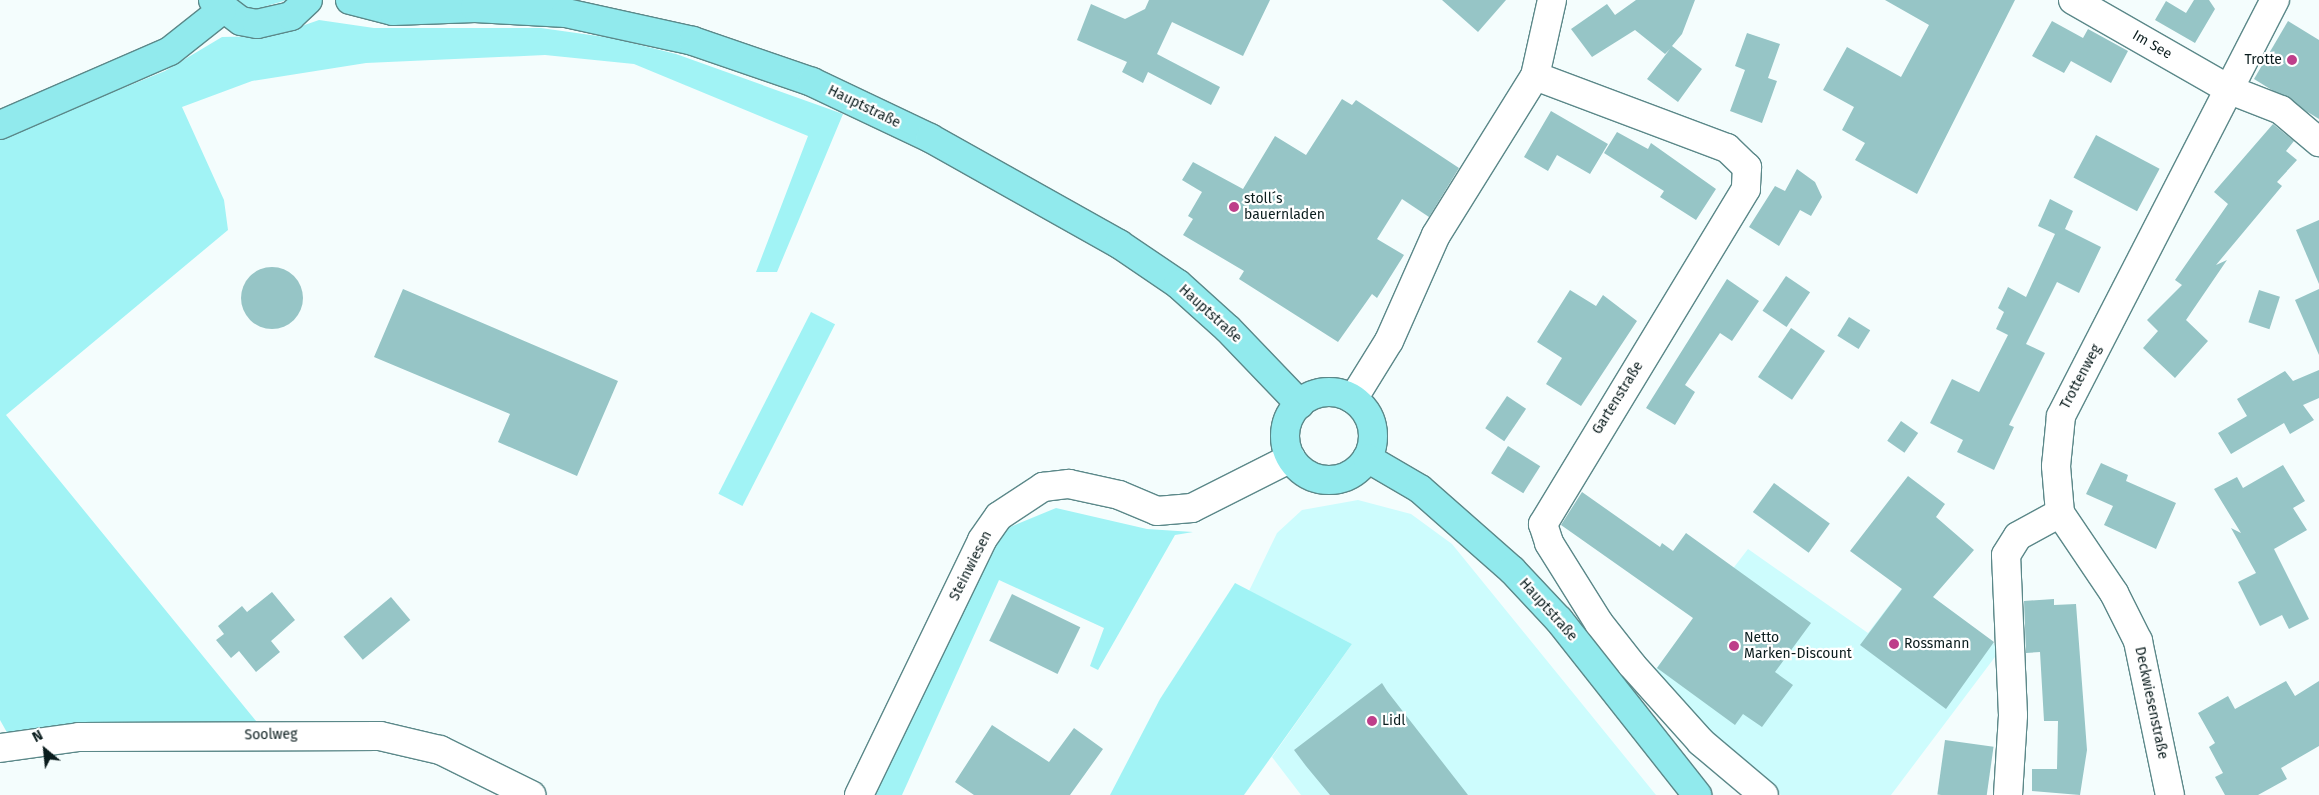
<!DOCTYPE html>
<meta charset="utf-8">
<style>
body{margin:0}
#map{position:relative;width:2319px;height:795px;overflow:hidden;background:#f4fdfd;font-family:"Fira Sans",sans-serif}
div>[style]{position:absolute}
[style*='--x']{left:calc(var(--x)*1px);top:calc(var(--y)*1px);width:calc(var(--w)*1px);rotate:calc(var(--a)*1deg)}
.built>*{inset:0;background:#cdfcfd}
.green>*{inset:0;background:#a1f3f5;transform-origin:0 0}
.building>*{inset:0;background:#96c5c6;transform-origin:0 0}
.round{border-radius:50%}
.roads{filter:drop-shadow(1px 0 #5b8889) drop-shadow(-1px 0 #5b8889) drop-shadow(0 1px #5b8889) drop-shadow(0 -1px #5b8889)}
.minor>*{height:28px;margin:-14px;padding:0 14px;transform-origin:14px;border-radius:14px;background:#fff}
.major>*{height:28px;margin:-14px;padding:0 14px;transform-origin:14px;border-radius:14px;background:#91eaed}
.major>.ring{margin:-14px;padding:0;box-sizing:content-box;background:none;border:28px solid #91eaed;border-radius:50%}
.dots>*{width:14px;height:14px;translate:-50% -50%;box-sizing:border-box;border:2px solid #fff;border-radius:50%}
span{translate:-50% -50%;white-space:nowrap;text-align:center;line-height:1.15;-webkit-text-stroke:4.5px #fff;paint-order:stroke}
.street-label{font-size:14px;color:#0a1c1d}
.poi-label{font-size:14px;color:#0a1c1d}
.right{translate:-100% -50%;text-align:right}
.left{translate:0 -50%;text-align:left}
.north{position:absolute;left:20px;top:725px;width:50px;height:50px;-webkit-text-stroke:4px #fff;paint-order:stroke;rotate:332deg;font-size:14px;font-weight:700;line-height:20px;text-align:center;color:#0a1c1d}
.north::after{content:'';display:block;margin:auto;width:18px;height:22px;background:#0a1c1d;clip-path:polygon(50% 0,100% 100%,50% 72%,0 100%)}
</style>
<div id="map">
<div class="built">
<i style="clip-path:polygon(1358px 500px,1411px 514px,1452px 544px,1656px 795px,1301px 795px,1272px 757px,1352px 644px,1249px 591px,1277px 533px,1302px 510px)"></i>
<i style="clip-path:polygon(1748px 549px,1868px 633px,1909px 579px,2001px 649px,1891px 795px,1781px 795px,1719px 746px,1652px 674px)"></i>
</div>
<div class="green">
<i style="clip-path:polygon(227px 0,287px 0,250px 11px)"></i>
<i style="clip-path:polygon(319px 20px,374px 28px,541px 28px,612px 38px,676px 54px,843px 114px,777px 272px,756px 272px,808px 136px,634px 64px,545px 55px,366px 63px,252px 81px,182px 107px,224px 200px,228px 230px,6px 415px,261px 727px,9px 736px,0 720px,0 138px,165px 71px,222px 37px,273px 36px)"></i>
<i style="left:811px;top:312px;width:27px;height:204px;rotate:27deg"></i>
<i style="clip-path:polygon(1056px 508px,1147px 529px,1193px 532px,1175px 535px,1098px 670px,1090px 666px,1104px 628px,999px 580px,902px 795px,869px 795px,1005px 529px)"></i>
<i style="clip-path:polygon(1235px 583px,1352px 644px,1244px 795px,1110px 795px,1160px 699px)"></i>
</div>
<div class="building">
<i style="clip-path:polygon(1149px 0,1270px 0,1243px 56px,1172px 22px,1157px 54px,1220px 87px,1211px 105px,1148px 72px,1143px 83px,1122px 72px,1127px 62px,1077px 40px,1091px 4px,1125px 19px,1145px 9px)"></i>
<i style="clip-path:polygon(1442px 0,1506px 0,1478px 32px)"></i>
<i style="clip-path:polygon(1636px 0,1695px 0,1682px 34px,1672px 46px,1702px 69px,1678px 102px,1647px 79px,1670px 49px,1665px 54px,1635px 30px,1592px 57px,1571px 29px,1607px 4px,1615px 15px)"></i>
<i style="clip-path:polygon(1885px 0,2015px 0,1917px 194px,1855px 160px,1865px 143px,1842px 130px,1854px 107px,1823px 90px,1847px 47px,1901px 77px,1929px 25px)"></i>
<i style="clip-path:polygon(2194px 0,2209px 0,2215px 9px,2195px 43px,2155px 20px,2166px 1px,2186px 13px)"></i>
<i style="clip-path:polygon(2052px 21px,2083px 38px,2088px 29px,2128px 51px,2111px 83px,2071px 61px,2064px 73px,2032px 56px)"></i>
<i style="clip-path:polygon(2288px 21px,2319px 40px,2319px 119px,2254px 79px)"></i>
<i style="clip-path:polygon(1747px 33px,1780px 44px,1768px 78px,1777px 81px,1762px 123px,1730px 111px,1745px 70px,1735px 66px)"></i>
<i style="clip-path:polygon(1342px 99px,1352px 105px,1356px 100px,1459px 168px,1429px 217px,1402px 199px,1377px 239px,1404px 255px,1377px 298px,1372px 294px,1338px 342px,1239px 279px,1244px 271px,1183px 235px,1193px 219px,1188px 216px,1202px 192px,1182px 180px,1193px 162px,1243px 189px,1275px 136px,1306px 155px)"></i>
<i style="clip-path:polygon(1551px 111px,1608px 144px,1590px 174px,1557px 155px,1548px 171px,1524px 157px)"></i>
<i style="clip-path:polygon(2273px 124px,2294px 141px,2286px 151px,2297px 160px,2277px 182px,2282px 186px,2216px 265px,2227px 260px,2186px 320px,2208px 341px,2175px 378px,2143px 348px,2158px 331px,2147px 320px,2182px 285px,2175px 280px,2228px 204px,2214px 192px)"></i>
<i style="clip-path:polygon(1617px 132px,1648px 149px,1651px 143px,1716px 189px,1696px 220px,1660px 197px,1664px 191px,1604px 153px)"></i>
<i style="left:2096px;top:135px;width:72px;height:48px;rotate:28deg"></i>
<i style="clip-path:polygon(1797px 169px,1815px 182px,1822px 197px,1811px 216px,1800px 210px,1779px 246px,1749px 227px,1775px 186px,1785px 191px)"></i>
<i style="clip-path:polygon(2050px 199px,2073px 211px,2065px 229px,2101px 247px,2079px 293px,2057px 282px,2026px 344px,2045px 353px,2009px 425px,2014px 427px,1994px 470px,1957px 452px,1963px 440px,1930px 423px,1952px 379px,1979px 392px,2008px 335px,1996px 329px,2004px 312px,1998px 308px,2008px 287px,2026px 297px,2055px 234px,2038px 226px)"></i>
<i style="clip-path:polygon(2319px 220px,2319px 284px,2296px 230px)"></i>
<i class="round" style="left:241px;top:267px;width:62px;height:62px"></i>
<i style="left:1786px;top:276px;width:29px;height:42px;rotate:34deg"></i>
<i style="clip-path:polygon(1727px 279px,1759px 301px,1732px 341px,1720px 333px,1685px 385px,1695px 392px,1675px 425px,1646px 408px)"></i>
<i style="clip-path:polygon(403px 289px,618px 381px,577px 476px,498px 442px,510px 414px,374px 357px)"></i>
<i style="clip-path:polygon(2319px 289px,2319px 355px,2295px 300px)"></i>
<i style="clip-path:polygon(1570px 290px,1596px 306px,1603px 295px,1637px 321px,1581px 406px,1546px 384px,1562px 358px,1537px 342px)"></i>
<i style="left:2259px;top:290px;width:22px;height:34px;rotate:18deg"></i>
<i style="left:1849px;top:317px;width:25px;height:22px;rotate:32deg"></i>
<i style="left:1791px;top:328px;width:41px;height:59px;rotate:34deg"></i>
<i style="clip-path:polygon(2319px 370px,2319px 398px,2303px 405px,2314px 420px,2290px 434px,2284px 423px,2231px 454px,2218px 433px,2247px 416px,2237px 399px,2285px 371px,2293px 381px)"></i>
<i style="left:1507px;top:396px;width:23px;height:39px;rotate:34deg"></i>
<i style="left:1901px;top:421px;width:21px;height:24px;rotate:35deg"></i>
<i style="left:1508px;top:446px;width:38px;height:32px;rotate:32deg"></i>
<i style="clip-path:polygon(2101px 463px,2128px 475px,2126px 481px,2176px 503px,2156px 549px,2104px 525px,2113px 506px,2086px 494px)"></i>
<i style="clip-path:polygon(2283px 465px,2305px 501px,2293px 508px,2307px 530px,2274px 549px,2309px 619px,2289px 629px,2282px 615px,2260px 626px,2238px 582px,2256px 573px,2231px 528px,2241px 533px,2214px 489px,2237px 477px,2243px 488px)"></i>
<i style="clip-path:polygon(1908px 476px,1945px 504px,1936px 517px,1974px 550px,1933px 597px,1994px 642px,1946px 709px,1860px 645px,1902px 589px,1850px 551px)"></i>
<i style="left:1774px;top:483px;width:69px;height:36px;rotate:36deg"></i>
<i style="clip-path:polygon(1582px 492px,1660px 547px,1662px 543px,1673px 551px,1686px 533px,1811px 623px,1775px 672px,1793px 685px,1762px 727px,1743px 714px,1735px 725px,1657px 668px,1693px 618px,1561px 525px)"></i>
<i style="clip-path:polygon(272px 592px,295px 620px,271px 641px,280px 652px,256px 672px,239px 651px,231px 658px,216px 640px,224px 634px,218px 626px,242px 606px,247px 612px)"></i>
<i style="left:1012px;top:594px;width:76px;height:52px;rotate:26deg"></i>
<i style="left:391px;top:597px;width:30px;height:62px;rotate:50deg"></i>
<i style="clip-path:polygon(2054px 599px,2054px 605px,2076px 604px,2087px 750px,2080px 795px,2032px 791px,2032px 769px,2057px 769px,2058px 721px,2044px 721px,2040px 652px,2026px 653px,2024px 601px)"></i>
<i style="clip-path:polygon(2286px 681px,2295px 696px,2319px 681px,2319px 746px,2281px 768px,2287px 779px,2258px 795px,2225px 795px,2215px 777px,2223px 773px,2209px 747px,2215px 743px,2198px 713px,2228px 696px,2235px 709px)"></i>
<i style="clip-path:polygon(1382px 683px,1387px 691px,1468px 795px,1330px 795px,1306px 766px,1294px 750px)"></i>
<i style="clip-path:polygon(992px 725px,1049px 762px,1074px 728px,1103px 749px,1070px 795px,974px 795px,955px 782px)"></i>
<i style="left:1945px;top:740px;width:49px;height:55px;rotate:8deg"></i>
</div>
<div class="roads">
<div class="minor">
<i style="--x:2073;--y:0;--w:181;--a:29.8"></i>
<i style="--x:2230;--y:90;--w:55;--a:21.4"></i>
<i style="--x:2281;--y:110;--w:50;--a:40.1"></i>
<i style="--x:1535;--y:76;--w:205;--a:20.6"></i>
<i style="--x:1727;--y:148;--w:28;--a:44"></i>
<i style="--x:1747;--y:167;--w:22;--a:93"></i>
<i style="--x:1746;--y:189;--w:392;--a:121.2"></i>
<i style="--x:1543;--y:524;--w:20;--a:72"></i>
<i style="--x:1549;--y:543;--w:94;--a:58"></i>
<i style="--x:1599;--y:623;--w:53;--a:51.8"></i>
<i style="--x:1632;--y:665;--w:103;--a:48.1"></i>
<i style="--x:1701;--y:742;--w:82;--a:40.1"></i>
<i style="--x:1353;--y:399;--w:68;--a:-58.2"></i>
<i style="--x:1389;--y:341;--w:116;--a:-66.1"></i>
<i style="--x:1436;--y:235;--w:187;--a:-58.1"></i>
<i style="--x:1535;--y:76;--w:78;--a:-77.4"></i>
<i style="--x:2060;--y:513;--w:47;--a:-94.9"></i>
<i style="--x:2056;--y:466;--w:50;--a:-84.3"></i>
<i style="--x:2061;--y:416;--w:468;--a:-62.8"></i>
<i style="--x:2060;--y:513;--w:97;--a:56"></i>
<i style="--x:2114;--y:593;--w:54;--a:63.4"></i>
<i style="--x:2138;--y:641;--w:157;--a:78.3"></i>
<i style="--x:0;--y:748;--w:80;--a:-7.9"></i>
<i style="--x:79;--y:737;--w:301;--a:-0.2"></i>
<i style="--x:380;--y:736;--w:62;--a:13.1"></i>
<i style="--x:440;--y:750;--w:102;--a:26.3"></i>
<i style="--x:859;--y:795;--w:283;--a:-64.2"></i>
<i style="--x:982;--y:540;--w:29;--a:-55"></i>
<i style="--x:999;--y:516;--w:53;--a:-33.4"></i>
<i style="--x:1043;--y:487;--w:26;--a:-7"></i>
<i style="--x:1069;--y:484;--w:51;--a:12.4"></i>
<i style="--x:1119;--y:495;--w:41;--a:22.8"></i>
<i style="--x:1157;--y:511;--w:35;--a:-5"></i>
<i style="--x:1192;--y:508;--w:111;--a:-26.8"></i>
<i style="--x:2008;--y:795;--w:80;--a:-86.4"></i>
<i style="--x:2013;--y:715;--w:160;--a:-92.5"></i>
<i style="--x:2006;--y:555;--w:22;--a:-58"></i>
<i style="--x:2018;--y:536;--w:48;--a:-28.7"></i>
</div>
<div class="major">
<i style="--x:213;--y:0;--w:35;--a:37"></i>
<i style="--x:241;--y:21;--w:16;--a:11"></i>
<i style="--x:257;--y:24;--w:35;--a:-13"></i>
<i style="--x:291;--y:16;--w:23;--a:-43"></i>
<i style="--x:350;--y:0;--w:44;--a:14.3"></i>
<i style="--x:393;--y:11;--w:82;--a:-2.1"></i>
<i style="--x:475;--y:8;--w:91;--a:3.1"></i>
<i style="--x:566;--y:13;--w:130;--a:12.4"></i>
<i style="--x:693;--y:41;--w:126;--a:19"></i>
<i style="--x:812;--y:82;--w:131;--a:25.4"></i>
<i style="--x:930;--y:138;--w:217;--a:29.3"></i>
<i style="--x:1119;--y:244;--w:71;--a:34.1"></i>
<i style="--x:1178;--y:284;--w:67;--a:42"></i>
<i style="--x:1228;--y:329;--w:104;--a:46.2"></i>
<i style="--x:0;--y:125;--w:185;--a:-23.5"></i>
<i style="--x:170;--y:51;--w:66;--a:-38.3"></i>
<i class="ring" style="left:1285px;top:392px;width:60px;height:60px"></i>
<i style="--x:1367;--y:458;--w:61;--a:30.3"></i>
<i style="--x:1420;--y:489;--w:123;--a:41.4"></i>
<i style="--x:1512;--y:570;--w:69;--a:46.8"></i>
<i style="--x:1559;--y:620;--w:223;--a:51.7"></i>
</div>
</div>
<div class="dots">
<i style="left:2292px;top:60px;background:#be3e8a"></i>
<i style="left:1234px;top:207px;background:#be3e8a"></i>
<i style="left:1894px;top:644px;background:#be3e8a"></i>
<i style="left:1734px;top:646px;background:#be3e8a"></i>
<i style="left:1372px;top:721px;background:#be3e8a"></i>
</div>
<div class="street-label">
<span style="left:2152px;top:45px;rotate:30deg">Im See</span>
<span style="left:864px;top:107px;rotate:26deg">Hauptstraße</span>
<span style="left:1210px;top:314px;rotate:42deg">Hauptstraße</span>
<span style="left:2081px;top:377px;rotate:-62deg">Trottenweg</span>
<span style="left:1618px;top:398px;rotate:-58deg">Gartenstraße</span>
<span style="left:971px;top:566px;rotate:-63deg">Steinwiesen</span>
<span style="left:1548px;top:610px;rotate:48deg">Hauptstraße</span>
<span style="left:2151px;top:703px;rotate:78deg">Deckwiesenstraße</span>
<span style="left:271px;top:735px;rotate:-1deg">Soolweg</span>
</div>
<div class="poi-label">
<span class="right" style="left:2282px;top:60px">Trotte</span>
<span class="left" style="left:1244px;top:207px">stoll´s<br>bauernladen</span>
<span class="left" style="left:1744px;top:646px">Netto<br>Marken-Discount</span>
<span class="left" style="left:1904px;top:644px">Rossmann</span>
<span class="left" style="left:1382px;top:721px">Lidl</span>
</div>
<div class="north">N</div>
</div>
